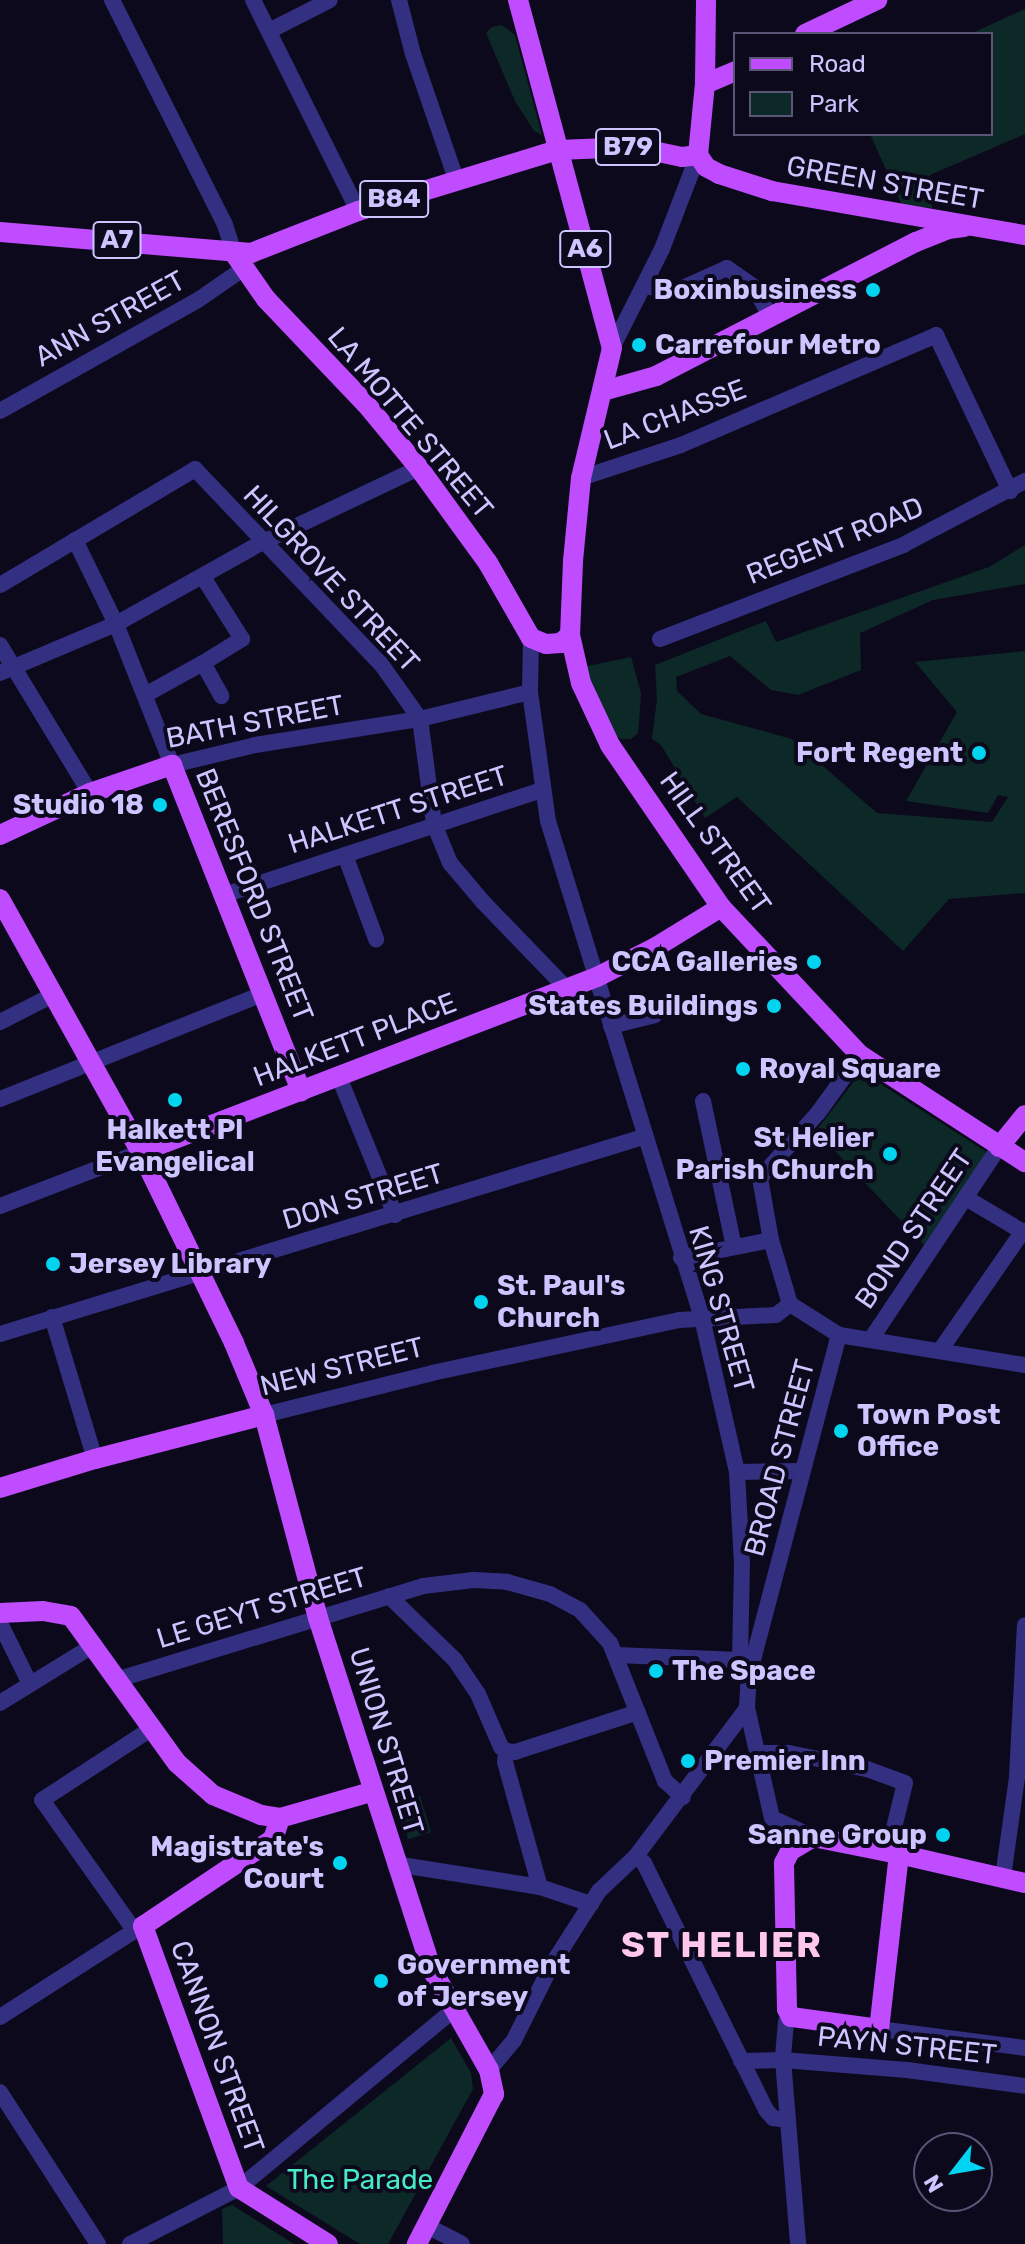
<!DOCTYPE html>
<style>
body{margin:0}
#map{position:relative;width:1025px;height:2244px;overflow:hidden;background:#0d091d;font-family:Rubik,sans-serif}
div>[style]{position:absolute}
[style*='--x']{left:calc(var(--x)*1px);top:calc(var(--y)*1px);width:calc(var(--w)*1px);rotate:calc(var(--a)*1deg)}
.green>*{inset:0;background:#0c2827;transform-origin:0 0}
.minor>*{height:16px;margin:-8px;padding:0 8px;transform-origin:8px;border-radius:8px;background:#332f81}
.major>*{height:20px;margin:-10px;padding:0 10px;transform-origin:10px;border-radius:10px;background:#bf4cff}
.dots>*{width:22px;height:22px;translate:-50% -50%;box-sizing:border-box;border:4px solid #0d091d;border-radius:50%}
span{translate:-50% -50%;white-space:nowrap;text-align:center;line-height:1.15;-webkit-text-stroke:8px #0d091d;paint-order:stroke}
.shield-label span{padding:2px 6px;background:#0d091d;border:2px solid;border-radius:6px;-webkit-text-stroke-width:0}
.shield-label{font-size:26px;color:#cdc5ff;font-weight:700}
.street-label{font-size:28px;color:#cdc5ff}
.poi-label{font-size:28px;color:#cdc5ff;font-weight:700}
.right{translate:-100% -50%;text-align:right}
.left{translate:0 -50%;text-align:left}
.park-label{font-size:28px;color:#45ebc5}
.district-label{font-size:36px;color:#ffc7ea;font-weight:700;letter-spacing:2px}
.legend{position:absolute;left:733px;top:32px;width:260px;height:104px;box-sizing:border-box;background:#0d091d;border:2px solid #5a5477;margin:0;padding:10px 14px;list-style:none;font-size:24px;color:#cdc5ff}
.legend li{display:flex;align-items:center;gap:16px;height:40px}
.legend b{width:40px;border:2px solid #5a5477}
.north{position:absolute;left:913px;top:2132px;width:80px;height:80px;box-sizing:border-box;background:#0d091d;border:2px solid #5a5477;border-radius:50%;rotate:239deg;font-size:22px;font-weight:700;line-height:32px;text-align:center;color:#cdc5ff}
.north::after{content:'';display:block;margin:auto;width:28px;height:36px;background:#00d4f0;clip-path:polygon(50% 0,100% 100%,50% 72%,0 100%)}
</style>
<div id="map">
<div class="green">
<i style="clip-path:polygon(1025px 9px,1025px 134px,930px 175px,932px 208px,902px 205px,870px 134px,991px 134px,991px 34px,970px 34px)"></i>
<i style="clip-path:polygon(502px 25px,515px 35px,542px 135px,534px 131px,515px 101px,486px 33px,492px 27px)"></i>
<i style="clip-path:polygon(1025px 545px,1025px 584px,933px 600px,860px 633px,861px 670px,798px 695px,771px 690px,730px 656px,676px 677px,677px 691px,701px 714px,792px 739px,877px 813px,992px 822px,1008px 797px,998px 795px,988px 813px,906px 801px,957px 712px,915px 662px,1025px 651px,1025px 893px,949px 899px,903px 951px,737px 797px,705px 818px,661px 745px,652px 739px,657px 699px,655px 665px,766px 621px,776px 642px,989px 567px)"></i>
<i style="clip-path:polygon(631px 657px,641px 693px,639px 722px,638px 733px,631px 739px,621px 739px,612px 734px,584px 667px)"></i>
<i style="clip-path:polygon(865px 1074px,985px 1151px,985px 1158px,924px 1245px,816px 1131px,858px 1076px)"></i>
<i style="left:420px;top:1796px;width:38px;height:24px;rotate:73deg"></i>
<i style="clip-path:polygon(451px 2038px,471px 2073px,473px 2089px,388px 2244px,360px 2244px,266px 2186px)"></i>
<i style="clip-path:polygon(232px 2205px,294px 2244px,223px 2244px,222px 2209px)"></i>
</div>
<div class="minor">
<i style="--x:112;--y:0;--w:252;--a:63.3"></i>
<i style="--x:225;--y:225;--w:29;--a:72"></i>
<i style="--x:253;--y:0;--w:236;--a:63.5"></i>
<i style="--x:399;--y:0;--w:56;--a:75.5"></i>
<i style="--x:413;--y:54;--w:132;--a:71"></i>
<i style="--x:269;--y:31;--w:68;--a:-26.9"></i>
<i style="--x:644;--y:286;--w:32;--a:9"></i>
<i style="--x:676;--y:291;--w:56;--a:-24.3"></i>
<i style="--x:727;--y:268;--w:33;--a:35"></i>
<i style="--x:754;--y:287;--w:35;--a:61"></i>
<i style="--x:612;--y:348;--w:111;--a:-63.2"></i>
<i style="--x:662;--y:249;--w:101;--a:-69"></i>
<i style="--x:0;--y:411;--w:227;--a:-29.3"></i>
<i style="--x:198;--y:300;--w:55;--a:-34.6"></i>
<i style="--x:581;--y:478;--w:105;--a:-18.3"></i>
<i style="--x:681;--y:445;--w:278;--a:-23.3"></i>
<i style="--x:936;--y:335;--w:173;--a:64.6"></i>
<i style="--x:75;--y:540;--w:93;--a:64"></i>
<i style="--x:116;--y:624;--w:152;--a:68.3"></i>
<i style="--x:172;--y:765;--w:85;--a:-13.5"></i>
<i style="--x:255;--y:745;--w:167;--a:-9"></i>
<i style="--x:420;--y:719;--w:113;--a:-13.8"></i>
<i style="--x:0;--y:585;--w:227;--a:-30.7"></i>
<i style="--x:195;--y:469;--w:269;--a:46.4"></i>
<i style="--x:381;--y:664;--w:67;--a:54.7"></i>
<i style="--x:420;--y:719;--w:106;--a:82.4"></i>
<i style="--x:434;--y:824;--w:42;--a:67.7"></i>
<i style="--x:450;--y:863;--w:51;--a:49.8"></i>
<i style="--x:483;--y:902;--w:121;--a:46"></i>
<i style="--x:531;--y:638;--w:54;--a:91.1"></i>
<i style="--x:530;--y:692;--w:130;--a:82.1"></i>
<i style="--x:548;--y:821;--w:520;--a:72.78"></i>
<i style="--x:702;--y:1318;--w:158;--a:77.2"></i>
<i style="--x:737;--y:1472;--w:91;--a:86.9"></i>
<i style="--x:742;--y:1563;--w:97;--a:91.2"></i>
<i style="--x:740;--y:1660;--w:17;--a:59"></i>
<i style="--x:660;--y:639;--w:261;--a:-21.1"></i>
<i style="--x:903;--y:545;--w:138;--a:-27.7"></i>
<i style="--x:0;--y:645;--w:173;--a:58.7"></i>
<i style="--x:203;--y:663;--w:46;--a:-31.6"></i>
<i style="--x:242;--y:639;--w:73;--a:-122.2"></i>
<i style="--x:0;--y:673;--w:126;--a:-22.9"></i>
<i style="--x:116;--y:624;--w:168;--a:-29.2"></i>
<i style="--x:263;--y:542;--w:173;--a:-25.4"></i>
<i style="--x:145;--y:695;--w:66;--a:-28.9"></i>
<i style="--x:203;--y:663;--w:38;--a:61"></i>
<i style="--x:345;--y:855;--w:90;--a:69.7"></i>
<i style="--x:224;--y:895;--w:335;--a:-18.3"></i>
<i style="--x:0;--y:1022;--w:62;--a:-27"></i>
<i style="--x:611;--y:1026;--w:45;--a:-14"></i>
<i style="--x:339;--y:1077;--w:149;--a:67.9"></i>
<i style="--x:0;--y:1099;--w:283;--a:-21.8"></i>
<i style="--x:703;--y:1101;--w:149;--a:78"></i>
<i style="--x:966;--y:1198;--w:69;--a:30.7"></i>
<i style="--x:0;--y:1206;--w:151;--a:-21"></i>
<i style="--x:681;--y:1258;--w:92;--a:-11.3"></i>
<i style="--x:790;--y:1304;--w:67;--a:-106.5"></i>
<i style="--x:771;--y:1240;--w:63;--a:-100.1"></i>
<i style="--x:760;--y:1178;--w:87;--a:-48.3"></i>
<i style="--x:818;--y:1113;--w:72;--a:-54.1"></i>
<i style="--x:790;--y:1304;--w:58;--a:32.3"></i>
<i style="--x:839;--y:1335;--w:188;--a:9.2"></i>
<i style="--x:52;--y:1317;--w:148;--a:73.2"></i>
<i style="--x:0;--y:1334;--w:673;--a:-17.03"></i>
<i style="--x:871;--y:1339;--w:231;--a:-56.3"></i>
<i style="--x:941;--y:1349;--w:144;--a:-55.2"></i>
<i style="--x:264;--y:1415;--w:173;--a:-14"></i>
<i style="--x:432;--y:1373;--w:253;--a:-12.1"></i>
<i style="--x:679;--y:1320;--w:97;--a:-3"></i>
<i style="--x:776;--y:1315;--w:18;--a:-38"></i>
<i style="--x:737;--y:1472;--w:64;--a:-0.9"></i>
<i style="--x:389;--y:1596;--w:92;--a:44.1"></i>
<i style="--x:455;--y:1660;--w:41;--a:55.9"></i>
<i style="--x:478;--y:1694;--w:58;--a:66.5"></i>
<i style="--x:501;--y:1747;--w:6;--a:39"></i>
<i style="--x:506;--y:1751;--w:9;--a:6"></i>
<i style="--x:515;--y:1752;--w:129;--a:-18"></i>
<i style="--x:0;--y:1623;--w:68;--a:63.8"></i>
<i style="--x:616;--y:1655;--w:124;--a:2.3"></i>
<i style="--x:116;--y:1680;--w:321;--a:-17"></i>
<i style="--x:423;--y:1586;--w:51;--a:-6.7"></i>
<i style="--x:474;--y:1580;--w:33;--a:3"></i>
<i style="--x:507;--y:1582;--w:45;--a:15.6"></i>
<i style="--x:550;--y:1594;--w:34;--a:28"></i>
<i style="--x:580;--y:1610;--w:45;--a:47.7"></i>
<i style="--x:610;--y:1643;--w:149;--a:68.3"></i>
<i style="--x:665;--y:1781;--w:24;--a:42"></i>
<i style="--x:0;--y:1703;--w:110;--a:-31.7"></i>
<i style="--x:506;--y:1751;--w:11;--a:95"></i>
<i style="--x:505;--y:1762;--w:130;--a:74.4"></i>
<i style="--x:759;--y:1753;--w:30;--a:0"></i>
<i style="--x:789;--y:1753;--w:80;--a:11.6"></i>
<i style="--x:867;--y:1769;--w:40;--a:20.2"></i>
<i style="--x:905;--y:1783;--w:71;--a:103.8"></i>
<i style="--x:813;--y:1837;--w:45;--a:-155.1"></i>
<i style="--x:772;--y:1818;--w:113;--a:-102.8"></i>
<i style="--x:747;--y:1708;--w:33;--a:-87"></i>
<i style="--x:749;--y:1675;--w:352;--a:-75.2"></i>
<i style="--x:636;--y:1856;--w:11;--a:41"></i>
<i style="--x:644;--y:1863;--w:275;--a:63.7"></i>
<i style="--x:766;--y:2110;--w:11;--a:49"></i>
<i style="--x:773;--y:2118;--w:15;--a:8"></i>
<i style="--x:395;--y:1864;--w:147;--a:9"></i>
<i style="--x:540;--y:1887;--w:54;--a:18.4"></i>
<i style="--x:1003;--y:1877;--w:101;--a:-82"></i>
<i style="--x:1017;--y:1777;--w:152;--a:-87"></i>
<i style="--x:134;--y:1930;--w:159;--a:-125.3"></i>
<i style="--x:42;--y:1800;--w:130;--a:-33.1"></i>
<i style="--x:0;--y:2017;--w:169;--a:-32.7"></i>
<i style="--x:791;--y:2017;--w:7;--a:135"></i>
<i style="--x:786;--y:2022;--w:38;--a:95"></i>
<i style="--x:783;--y:2060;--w:185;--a:85.3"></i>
<i style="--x:879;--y:2029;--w:147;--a:7.4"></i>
<i style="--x:741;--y:2061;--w:42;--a:-1.4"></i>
<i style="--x:783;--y:2060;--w:124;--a:4.6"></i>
<i style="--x:907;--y:2070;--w:119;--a:7.7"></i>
<i style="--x:489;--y:2070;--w:39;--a:-50"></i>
<i style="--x:514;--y:2040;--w:83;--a:-63.4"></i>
<i style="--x:551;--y:1966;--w:89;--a:-57.4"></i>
<i style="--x:599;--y:1891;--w:51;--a:-43.4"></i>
<i style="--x:636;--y:1856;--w:185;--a:-53.1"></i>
<i style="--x:0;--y:2092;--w:181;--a:57.2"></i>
<i style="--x:427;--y:2226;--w:39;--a:27"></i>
<i style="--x:130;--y:2244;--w:123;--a:-27.2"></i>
<i style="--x:239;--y:2188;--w:277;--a:-39.7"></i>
</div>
<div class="major">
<i style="--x:518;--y:0;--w:360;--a:74.9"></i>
<i style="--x:612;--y:348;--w:134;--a:103.4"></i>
<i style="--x:581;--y:478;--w:83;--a:95.5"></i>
<i style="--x:573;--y:561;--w:74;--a:92.3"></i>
<i style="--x:570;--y:635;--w:49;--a:77.1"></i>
<i style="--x:581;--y:683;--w:68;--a:64.9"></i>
<i style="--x:610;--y:745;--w:196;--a:55.6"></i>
<i style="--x:721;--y:907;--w:203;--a:46.8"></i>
<i style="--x:860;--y:1055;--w:197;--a:33"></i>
<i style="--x:805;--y:34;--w:80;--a:-25.3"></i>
<i style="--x:705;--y:84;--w:33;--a:-23"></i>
<i style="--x:698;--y:155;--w:14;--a:56"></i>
<i style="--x:706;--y:167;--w:15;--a:28"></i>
<i style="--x:719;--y:174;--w:56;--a:17.8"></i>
<i style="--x:772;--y:191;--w:257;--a:9.9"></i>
<i style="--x:698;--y:155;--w:71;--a:-84.4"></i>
<i style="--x:705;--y:84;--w:84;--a:-89.3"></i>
<i style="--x:0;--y:232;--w:252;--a:4.8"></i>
<i style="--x:251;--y:253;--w:115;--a:-21.4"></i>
<i style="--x:358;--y:211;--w:208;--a:-17"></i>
<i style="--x:557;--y:150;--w:77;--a:-2.2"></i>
<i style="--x:634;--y:147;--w:49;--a:11.8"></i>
<i style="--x:682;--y:157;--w:16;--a:-7"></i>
<i style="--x:234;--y:253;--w:56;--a:55.2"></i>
<i style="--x:266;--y:299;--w:145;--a:46.4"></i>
<i style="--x:366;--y:404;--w:83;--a:50.4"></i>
<i style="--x:419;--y:468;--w:117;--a:54"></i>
<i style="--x:488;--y:563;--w:86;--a:60.2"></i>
<i style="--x:531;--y:638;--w:16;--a:22"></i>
<i style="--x:546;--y:644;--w:15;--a:-4"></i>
<i style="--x:561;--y:643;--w:12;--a:-42"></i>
<i style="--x:603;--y:391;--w:55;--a:-15.8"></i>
<i style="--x:656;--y:376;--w:292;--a:-27.3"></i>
<i style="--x:916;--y:242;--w:35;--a:-22"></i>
<i style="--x:948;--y:229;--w:16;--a:-7"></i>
<i style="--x:0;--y:835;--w:99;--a:-25"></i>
<i style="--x:90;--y:793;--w:87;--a:-18.9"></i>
<i style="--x:172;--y:765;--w:351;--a:68.4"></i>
<i style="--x:0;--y:899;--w:290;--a:60.9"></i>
<i style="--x:141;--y:1152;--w:212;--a:64"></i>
<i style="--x:234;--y:1343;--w:78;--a:67.4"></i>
<i style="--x:264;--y:1415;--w:210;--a:75.1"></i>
<i style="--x:318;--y:1618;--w:368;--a:72.1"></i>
<i style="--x:431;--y:1968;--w:117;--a:60.4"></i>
<i style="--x:489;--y:2070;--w:25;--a:78"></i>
<i style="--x:494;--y:2094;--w:169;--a:117.2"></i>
<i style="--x:999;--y:1147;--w:41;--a:-50.9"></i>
<i style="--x:141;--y:1152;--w:488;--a:-21"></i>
<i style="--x:597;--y:977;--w:66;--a:-27"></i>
<i style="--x:656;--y:947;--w:76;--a:-31.6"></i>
<i style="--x:0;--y:1488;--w:99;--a:-17"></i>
<i style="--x:95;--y:1459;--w:175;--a:-14.6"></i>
<i style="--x:0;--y:1613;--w:43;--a:-2.7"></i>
<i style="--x:43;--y:1611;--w:28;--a:10"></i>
<i style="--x:71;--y:1616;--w:181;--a:54.2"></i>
<i style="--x:177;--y:1763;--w:48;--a:41.6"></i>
<i style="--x:213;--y:1795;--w:52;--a:22.6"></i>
<i style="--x:261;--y:1815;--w:19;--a:9"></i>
<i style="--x:280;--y:1818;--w:95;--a:-15.9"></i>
<i style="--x:280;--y:1818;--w:22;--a:108"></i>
<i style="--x:273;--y:1839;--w:156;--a:146.2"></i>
<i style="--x:143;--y:1926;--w:279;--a:69.9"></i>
<i style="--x:239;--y:2188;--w:105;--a:32.2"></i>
<i style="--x:899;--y:1854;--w:176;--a:96.5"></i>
<i style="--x:879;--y:2029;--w:89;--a:-172.2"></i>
<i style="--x:791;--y:2017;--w:9;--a:-117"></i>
<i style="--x:787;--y:2009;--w:146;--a:-91.2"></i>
<i style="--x:784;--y:1863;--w:13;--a:-63"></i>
<i style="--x:790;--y:1851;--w:27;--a:-31"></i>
<i style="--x:813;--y:1837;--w:88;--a:11.2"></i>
<i style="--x:899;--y:1854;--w:129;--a:13"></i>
</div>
<div class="dots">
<i style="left:873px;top:290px;background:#00d4f0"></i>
<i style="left:639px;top:345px;background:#00d4f0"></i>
<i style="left:979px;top:753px;background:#00d4f0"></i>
<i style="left:160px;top:805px;background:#00d4f0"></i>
<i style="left:814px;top:962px;background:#00d4f0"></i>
<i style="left:774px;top:1006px;background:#00d4f0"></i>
<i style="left:743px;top:1069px;background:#00d4f0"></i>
<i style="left:175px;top:1100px;background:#00d4f0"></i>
<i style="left:890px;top:1154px;background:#00d4f0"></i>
<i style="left:53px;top:1264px;background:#00d4f0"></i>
<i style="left:481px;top:1302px;background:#00d4f0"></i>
<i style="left:841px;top:1431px;background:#00d4f0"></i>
<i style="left:656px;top:1671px;background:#00d4f0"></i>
<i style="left:688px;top:1761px;background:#00d4f0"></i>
<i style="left:943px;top:1835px;background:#00d4f0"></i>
<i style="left:340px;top:1863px;background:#00d4f0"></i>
<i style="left:381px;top:1981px;background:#00d4f0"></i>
</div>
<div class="shield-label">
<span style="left:628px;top:147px">B79</span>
<span style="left:394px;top:199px">B84</span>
<span style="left:117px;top:240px">A7</span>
<span style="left:585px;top:249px">A6</span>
</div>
<div class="street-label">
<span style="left:885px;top:183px;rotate:10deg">GREEN STREET</span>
<span style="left:110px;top:319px;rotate:-29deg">ANN STREET</span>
<span style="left:675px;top:415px;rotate:-21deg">LA CHASSE</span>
<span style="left:410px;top:423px;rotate:50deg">LA MOTTE STREET</span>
<span style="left:835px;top:541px;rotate:-22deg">REGENT ROAD</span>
<span style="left:331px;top:579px;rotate:47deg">HILGROVE STREET</span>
<span style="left:255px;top:722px;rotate:-11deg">BATH STREET</span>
<span style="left:398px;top:810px;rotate:-18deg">HALKETT STREET</span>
<span style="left:715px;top:843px;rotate:54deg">HILL STREET</span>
<span style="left:254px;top:895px;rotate:68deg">BERESFORD STREET</span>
<span style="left:355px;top:1040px;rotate:-21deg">HALKETT PLACE</span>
<span style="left:363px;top:1197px;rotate:-17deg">DON STREET</span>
<span style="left:914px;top:1229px;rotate:-56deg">BOND STREET</span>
<span style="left:721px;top:1309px;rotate:74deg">KING STREET</span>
<span style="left:342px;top:1367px;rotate:-14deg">NEW STREET</span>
<span style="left:780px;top:1458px;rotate:-75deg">BROAD STREET</span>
<span style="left:262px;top:1608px;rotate:-17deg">LE GEYT STREET</span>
<span style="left:386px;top:1741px;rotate:73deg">UNION STREET</span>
<span style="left:907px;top:2046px;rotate:6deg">PAYN STREET</span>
<span style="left:217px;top:2047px;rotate:70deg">CANNON STREET</span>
</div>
<div class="poi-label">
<span class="right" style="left:857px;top:290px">Boxinbusiness</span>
<span class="left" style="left:655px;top:345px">Carrefour Metro</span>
<span class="right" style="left:963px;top:753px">Fort Regent</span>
<span class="right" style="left:144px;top:805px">Studio 18</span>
<span class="right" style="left:798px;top:962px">CCA Galleries</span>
<span class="right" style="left:758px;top:1006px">States Buildings</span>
<span class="left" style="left:759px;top:1069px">Royal Square</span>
<span style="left:175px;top:1146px">Halkett Pl<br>Evangelical</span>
<span class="right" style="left:874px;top:1154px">St Helier<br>Parish Church</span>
<span class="left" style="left:69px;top:1264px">Jersey Library</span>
<span class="left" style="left:497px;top:1302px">St. Paul's<br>Church</span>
<span class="left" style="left:857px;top:1431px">Town Post<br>Office</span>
<span class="left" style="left:672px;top:1671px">The Space</span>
<span class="left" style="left:704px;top:1761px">Premier Inn</span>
<span class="right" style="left:927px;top:1835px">Sanne Group</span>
<span class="right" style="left:324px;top:1863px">Magistrate's<br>Court</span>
<span class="left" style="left:397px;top:1981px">Government<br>of Jersey</span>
</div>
<div class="park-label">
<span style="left:360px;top:2180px">The Parade</span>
</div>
<div class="district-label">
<span style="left:722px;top:1945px">ST HELIER</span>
</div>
<ul class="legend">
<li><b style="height:10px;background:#bf4cff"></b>Road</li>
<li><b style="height:22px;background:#0c2827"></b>Park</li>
</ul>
<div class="north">N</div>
</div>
